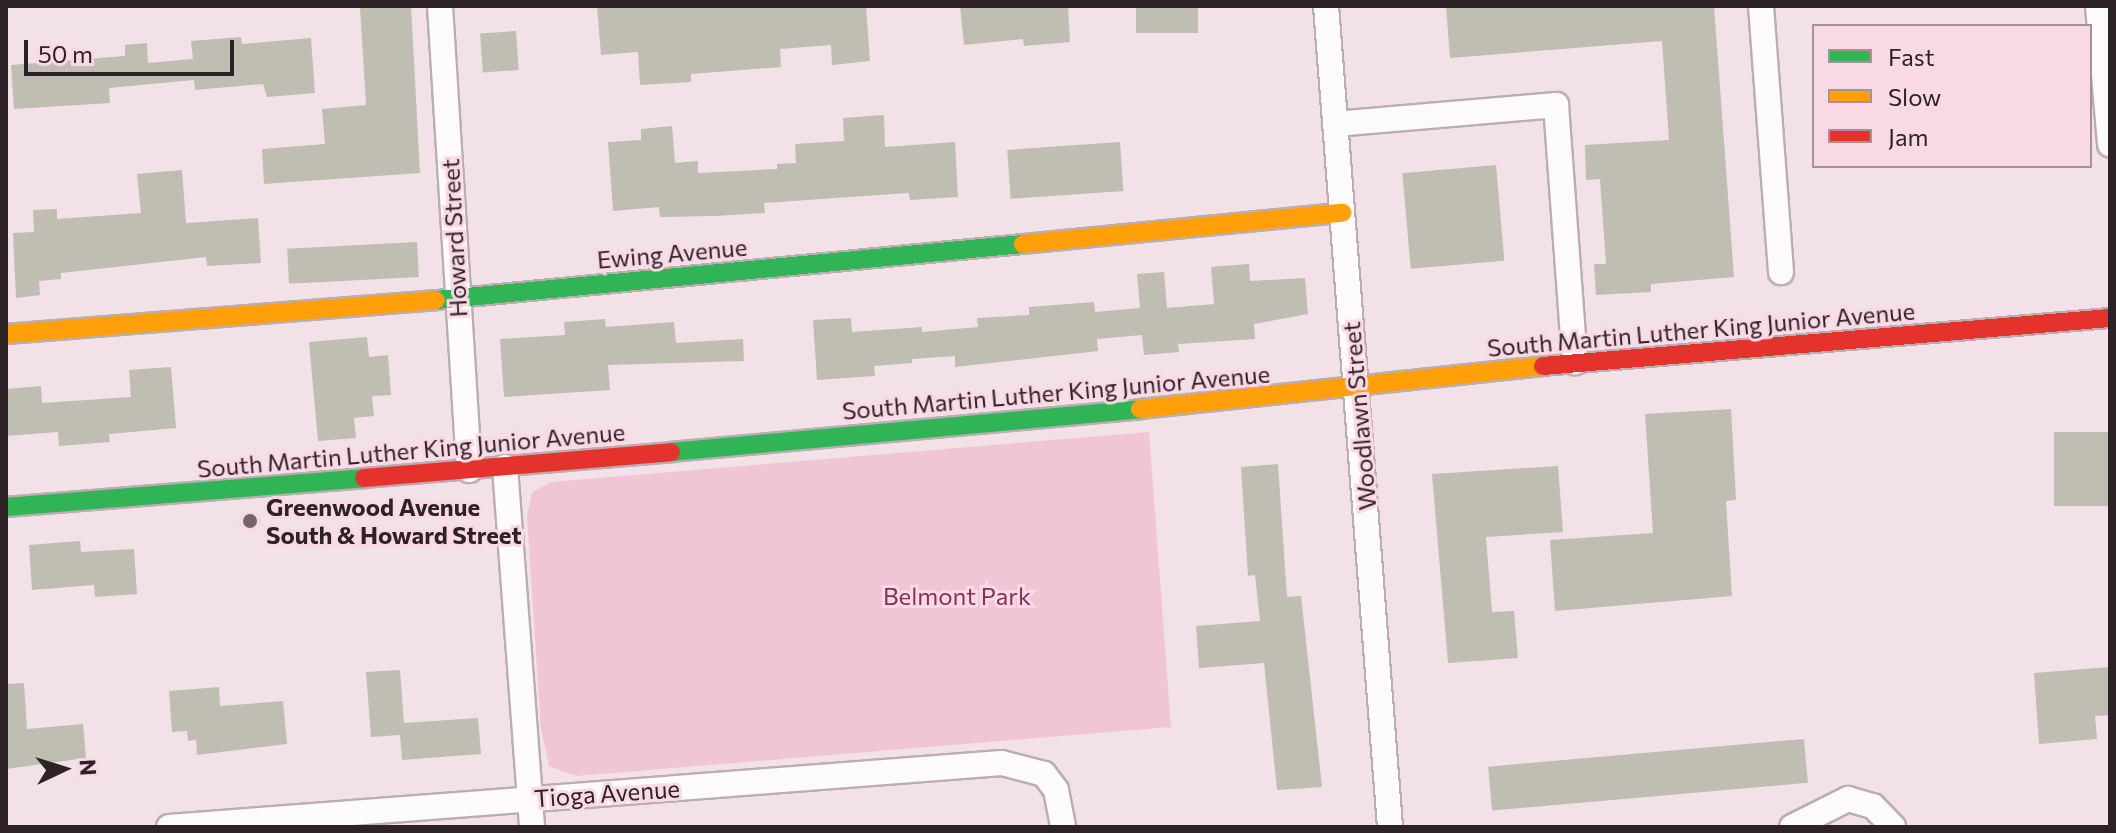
<!DOCTYPE html>
<style>
body{margin:0}
#map{position:relative;width:2116px;height:833px;overflow:hidden;background:#f2e1e7;font-family:Commissioner,sans-serif}
div>[style]{position:absolute}
[style*='--x']{left:calc(var(--x)*1px);top:calc(var(--y)*1px);width:calc(var(--w)*1px);rotate:calc(var(--a)*1deg)}
.green>*{inset:0;background:#f0c6d7}
.building>*{inset:0;background:#c0bdb2;transform-origin:0 0}
.roads{filter:drop-shadow(2px 0 #bbaeb3) drop-shadow(-2px 0 #bbaeb3) drop-shadow(0 2px #bbaeb3) drop-shadow(0 -2px #bbaeb3)}
.street>*{height:24px;margin:-12px;padding:0 12px;transform-origin:12px;border-radius:12px;background:#fdfafb}
.fast>*{height:18px;margin:-9px;padding:0 9px;transform-origin:9px;border-radius:9px;background:#30b455}
.slow>*{height:18px;margin:-9px;padding:0 9px;transform-origin:9px;border-radius:9px;background:#ff9f0a}
.jam>*{height:18px;margin:-9px;padding:0 9px;transform-origin:9px;border-radius:9px;background:#e5322d}
.dots>*{width:22px;height:22px;translate:-50% -50%;box-sizing:border-box;border:4px solid #fad9e6;border-radius:50%}
span{translate:-50% -50%;white-space:nowrap;text-align:center;line-height:1.15;-webkit-text-stroke:6px #fad9e6;paint-order:stroke}
.street-label{font-size:24px;color:#2d2226}
.poi-label{font-size:24px;color:#2d2226;font-weight:700}
.left{translate:0 -50%;text-align:left}
.park-label{font-size:24px;color:#872f5b}
.frame{position:absolute;inset:0;border:8px solid #2d2226;pointer-events:none}
.legend{position:absolute;left:1812px;top:24px;width:280px;height:144px;box-sizing:border-box;background:#fad9e6;border:2px solid #a89099;margin:0;padding:10px 14px;list-style:none;font-size:24px;color:#2d2226}
.legend li{display:flex;align-items:center;gap:16px;height:40px}
.legend b{width:40px;border:2px solid #a89099}
.north{position:absolute;left:24px;top:729px;width:80px;height:80px;-webkit-text-stroke:6px #fad9e6;paint-order:stroke;rotate:86deg;font-size:22px;font-weight:700;line-height:32px;text-align:center;color:#2d2226}
.north::after{content:'';display:block;margin:auto;width:28px;height:36px;background:#2d2226;clip-path:polygon(50% 0,100% 100%,50% 72%,0 100%)}
.scale{position:absolute;left:24px;top:40px;width:210px;height:36px;box-sizing:border-box;border:4px solid #2d2226;border-top:0;padding-left:10px;font-size:24px;line-height:28px;white-space:nowrap;color:#2d2226;-webkit-text-stroke:6px #fad9e6;paint-order:stroke}
</style>
<div id="map">
<div class="green">
<i style="clip-path:polygon(1149px 432px,1171px 727px,576px 776px,549px 766px,541px 729px,527px 516px,532px 492px,551px 482px)"></i>
</div>
<div class="building">
<i style="clip-path:polygon(411px 6px,420px 173px,264px 184px,262px 149px,325px 144px,322px 109px,366px 105px,360px 8px)"></i>
<i style="clip-path:polygon(597px 6px,866px 6px,870px 61px,832px 65px,831px 45px,780px 49px,781px 67px,691px 74px,691px 82px,640px 85px,638px 52px,601px 55px)"></i>
<i style="clip-path:polygon(960px 6px,1068px 6px,1070px 42px,1024px 46px,1023px 39px,964px 45px)"></i>
<i style="left:1136px;top:6px;width:62px;height:27px"></i>
<i style="clip-path:polygon(1446px 6px,1714px 6px,1734px 277px,1651px 284px,1651px 292px,1596px 295px,1594px 264px,1606px 264px,1600px 179px,1586px 180px,1585px 145px,1669px 140px,1662px 41px,1450px 58px)"></i>
<i style="left:516px;top:31px;width:39px;height:36px;rotate:86deg"></i>
<i style="clip-path:polygon(241px 37px,242px 44px,311px 38px,315px 93px,267px 97px,263px 84px,195px 90px,194px 80px,109px 88px,110px 103px,14px 109px,11px 65px,125px 56px,125px 45px,147px 43px,148px 63px,193px 59px,191px 41px)"></i>
<i style="clip-path:polygon(884px 115px,885px 147px,955px 142px,958px 197px,910px 200px,909px 193px,764px 203px,765px 213px,714px 216px,660px 217px,659px 207px,613px 211px,608px 142px,641px 140px,641px 129px,672px 126px,675px 163px,698px 161px,698px 173px,777px 169px,777px 164px,796px 163px,795px 144px,844px 141px,843px 118px)"></i>
<i style="left:1120px;top:142px;width:49px;height:113px;rotate:86deg"></i>
<i style="left:1496px;top:165px;width:96px;height:94px;rotate:85deg"></i>
<i style="clip-path:polygon(182px 170px,186px 223px,258px 218px,261px 263px,207px 266px,206px 257px,61px 273px,61px 279px,39px 281px,40px 295px,16px 298px,13px 233px,34px 232px,33px 210px,57px 209px,57px 219px,141px 213px,137px 174px)"></i>
<i style="left:417px;top:242px;width:35px;height:130px;rotate:87deg"></i>
<i style="clip-path:polygon(1249px 264px,1250px 281px,1305px 278px,1308px 314px,1254px 324px,1255px 339px,1178px 344px,1179px 352px,1144px 355px,1142px 335px,1097px 339px,1098px 351px,955px 367px,955px 356px,912px 359px,912px 363px,874px 366px,875px 376px,817px 380px,813px 320px,851px 318px,852px 332px,922px 327px,922px 332px,978px 327px,977px 318px,1029px 315px,1029px 307px,1094px 302px,1095px 312px,1140px 308px,1137px 274px,1164px 272px,1167px 308px,1214px 304px,1211px 267px)"></i>
<i style="clip-path:polygon(605px 319px,606px 327px,674px 322px,676px 343px,743px 339px,744px 361px,608px 365px,610px 390px,504px 397px,500px 339px,565px 335px,564px 322px)"></i>
<i style="clip-path:polygon(367px 337px,369px 357px,388px 355px,391px 395px,372px 396px,374px 416px,354px 418px,356px 438px,318px 441px,309px 342px)"></i>
<i style="clip-path:polygon(171px 367px,176px 428px,109px 434px,110px 442px,59px 446px,58px 432px,6px 436px,6px 389px,41px 386px,42px 403px,131px 397px,129px 370px)"></i>
<i style="clip-path:polygon(1731px 409px,1736px 500px,1726px 501px,1732px 596px,1555px 611px,1550px 540px,1653px 533px,1645px 414px)"></i>
<i style="left:2110px;top:432px;width:74px;height:56px;rotate:90deg"></i>
<i style="clip-path:polygon(1278px 464px,1287px 597px,1301px 596px,1322px 787px,1277px 790px,1264px 663px,1199px 668px,1196px 626px,1260px 621px,1255px 575px,1248px 576px,1241px 467px)"></i>
<i style="clip-path:polygon(1558px 466px,1563px 532px,1486px 537px,1492px 612px,1514px 611px,1518px 658px,1448px 663px,1432px 474px)"></i>
<i style="clip-path:polygon(80px 541px,81px 552px,134px 549px,137px 594px,95px 597px,94px 585px,32px 590px,29px 545px)"></i>
<i style="clip-path:polygon(2110px 667px,2110px 715px,2095px 716px,2097px 739px,2039px 744px,2034px 673px)"></i>
<i style="clip-path:polygon(400px 670px,404px 723px,478px 718px,481px 754px,402px 760px,400px 735px,371px 737px,366px 672px)"></i>
<i style="clip-path:polygon(24px 683px,27px 729px,83px 724px,86px 758px,6px 769px,6px 684px)"></i>
<i style="clip-path:polygon(219px 687px,220px 706px,283px 701px,287px 744px,197px 755px,196px 740px,188px 741px,187px 731px,172px 732px,169px 691px)"></i>
<i style="left:1804px;top:739px;width:44px;height:317px;rotate:85deg"></i>
</div>
<div class="roads">
<div class="street">
<i style="--x:440;--y:6;--w:465;--a:86.4"></i>
<i style="--x:1326;--y:6;--w:823;--a:85.54"></i>
<i style="--x:1761;--y:6;--w:267;--a:85.7"></i>
<i style="--x:2098;--y:6;--w:139;--a:85"></i>
<i style="--x:1335;--y:124;--w:222;--a:-4.9"></i>
<i style="--x:1556;--y:105;--w:258;--a:85.8"></i>
<i style="--x:505;--y:467;--w:361;--a:85.7"></i>
<i style="--x:169;--y:827;--w:835;--a:-4.39"></i>
<i style="--x:1002;--y:763;--w:43;--a:14.7"></i>
<i style="--x:1044;--y:774;--w:20;--a:53"></i>
<i style="--x:1056;--y:790;--w:38;--a:79"></i>
<i style="--x:1792;--y:827;--w:63;--a:-26.6"></i>
<i style="--x:1848;--y:799;--w:26;--a:16"></i>
<i style="--x:1873;--y:806;--w:29;--a:46"></i>
</div>
<div class="fast">
<i style="--x:436;--y:300;--w:590;--a:-5.45"></i>
<i style="--x:671;--y:452;--w:471;--a:-5.2"></i>
<i style="--x:6;--y:507;--w:359;--a:-4.6"></i>
</div>
<div class="slow">
<i style="--x:1023;--y:244;--w:321;--a:-5.6"></i>
<i style="--x:6;--y:334;--w:431;--a:-4.5"></i>
<i style="--x:1140;--y:409;--w:405;--a:-6.1"></i>
</div>
<div class="jam">
<i style="--x:1543;--y:366;--w:569;--a:-4.84"></i>
<i style="--x:364;--y:478;--w:308;--a:-4.8"></i>
</div>
</div>
<div class="dots">
<i style="left:250px;top:521px;background:#72656a"></i>
</div>
<div class="street-label">
<span style="left:454px;top:238px;rotate:-93deg">Howard Street</span>
<span style="left:672px;top:253px;rotate:-5deg">Ewing Avenue</span>
<span style="left:1701px;top:329px;rotate:-5deg">South Martin Luther King Junior Avenue</span>
<span style="left:1056px;top:392px;rotate:-5deg">South Martin Luther King Junior Avenue</span>
<span style="left:1359px;top:416px;rotate:-95deg">Woodlawn Street</span>
<span style="left:411px;top:450px;rotate:-5deg">South Martin Luther King Junior Avenue</span>
<span style="left:607px;top:793px;rotate:-4deg">Tioga Avenue</span>
</div>
<div class="poi-label">
<span class="left" style="left:266px;top:521px">Greenwood Avenue<br>South &amp; Howard Street</span>
</div>
<div class="park-label">
<span style="left:957px;top:596px">Belmont Park</span>
</div>
<div class="frame"></div>
<ul class="legend">
<li><b style="height:10px;background:#30b455"></b>Fast</li>
<li><b style="height:10px;background:#ff9f0a"></b>Slow</li>
<li><b style="height:10px;background:#e5322d"></b>Jam</li>
</ul>
<div class="north">N</div>
<div class="scale">50 m</div>
</div>
